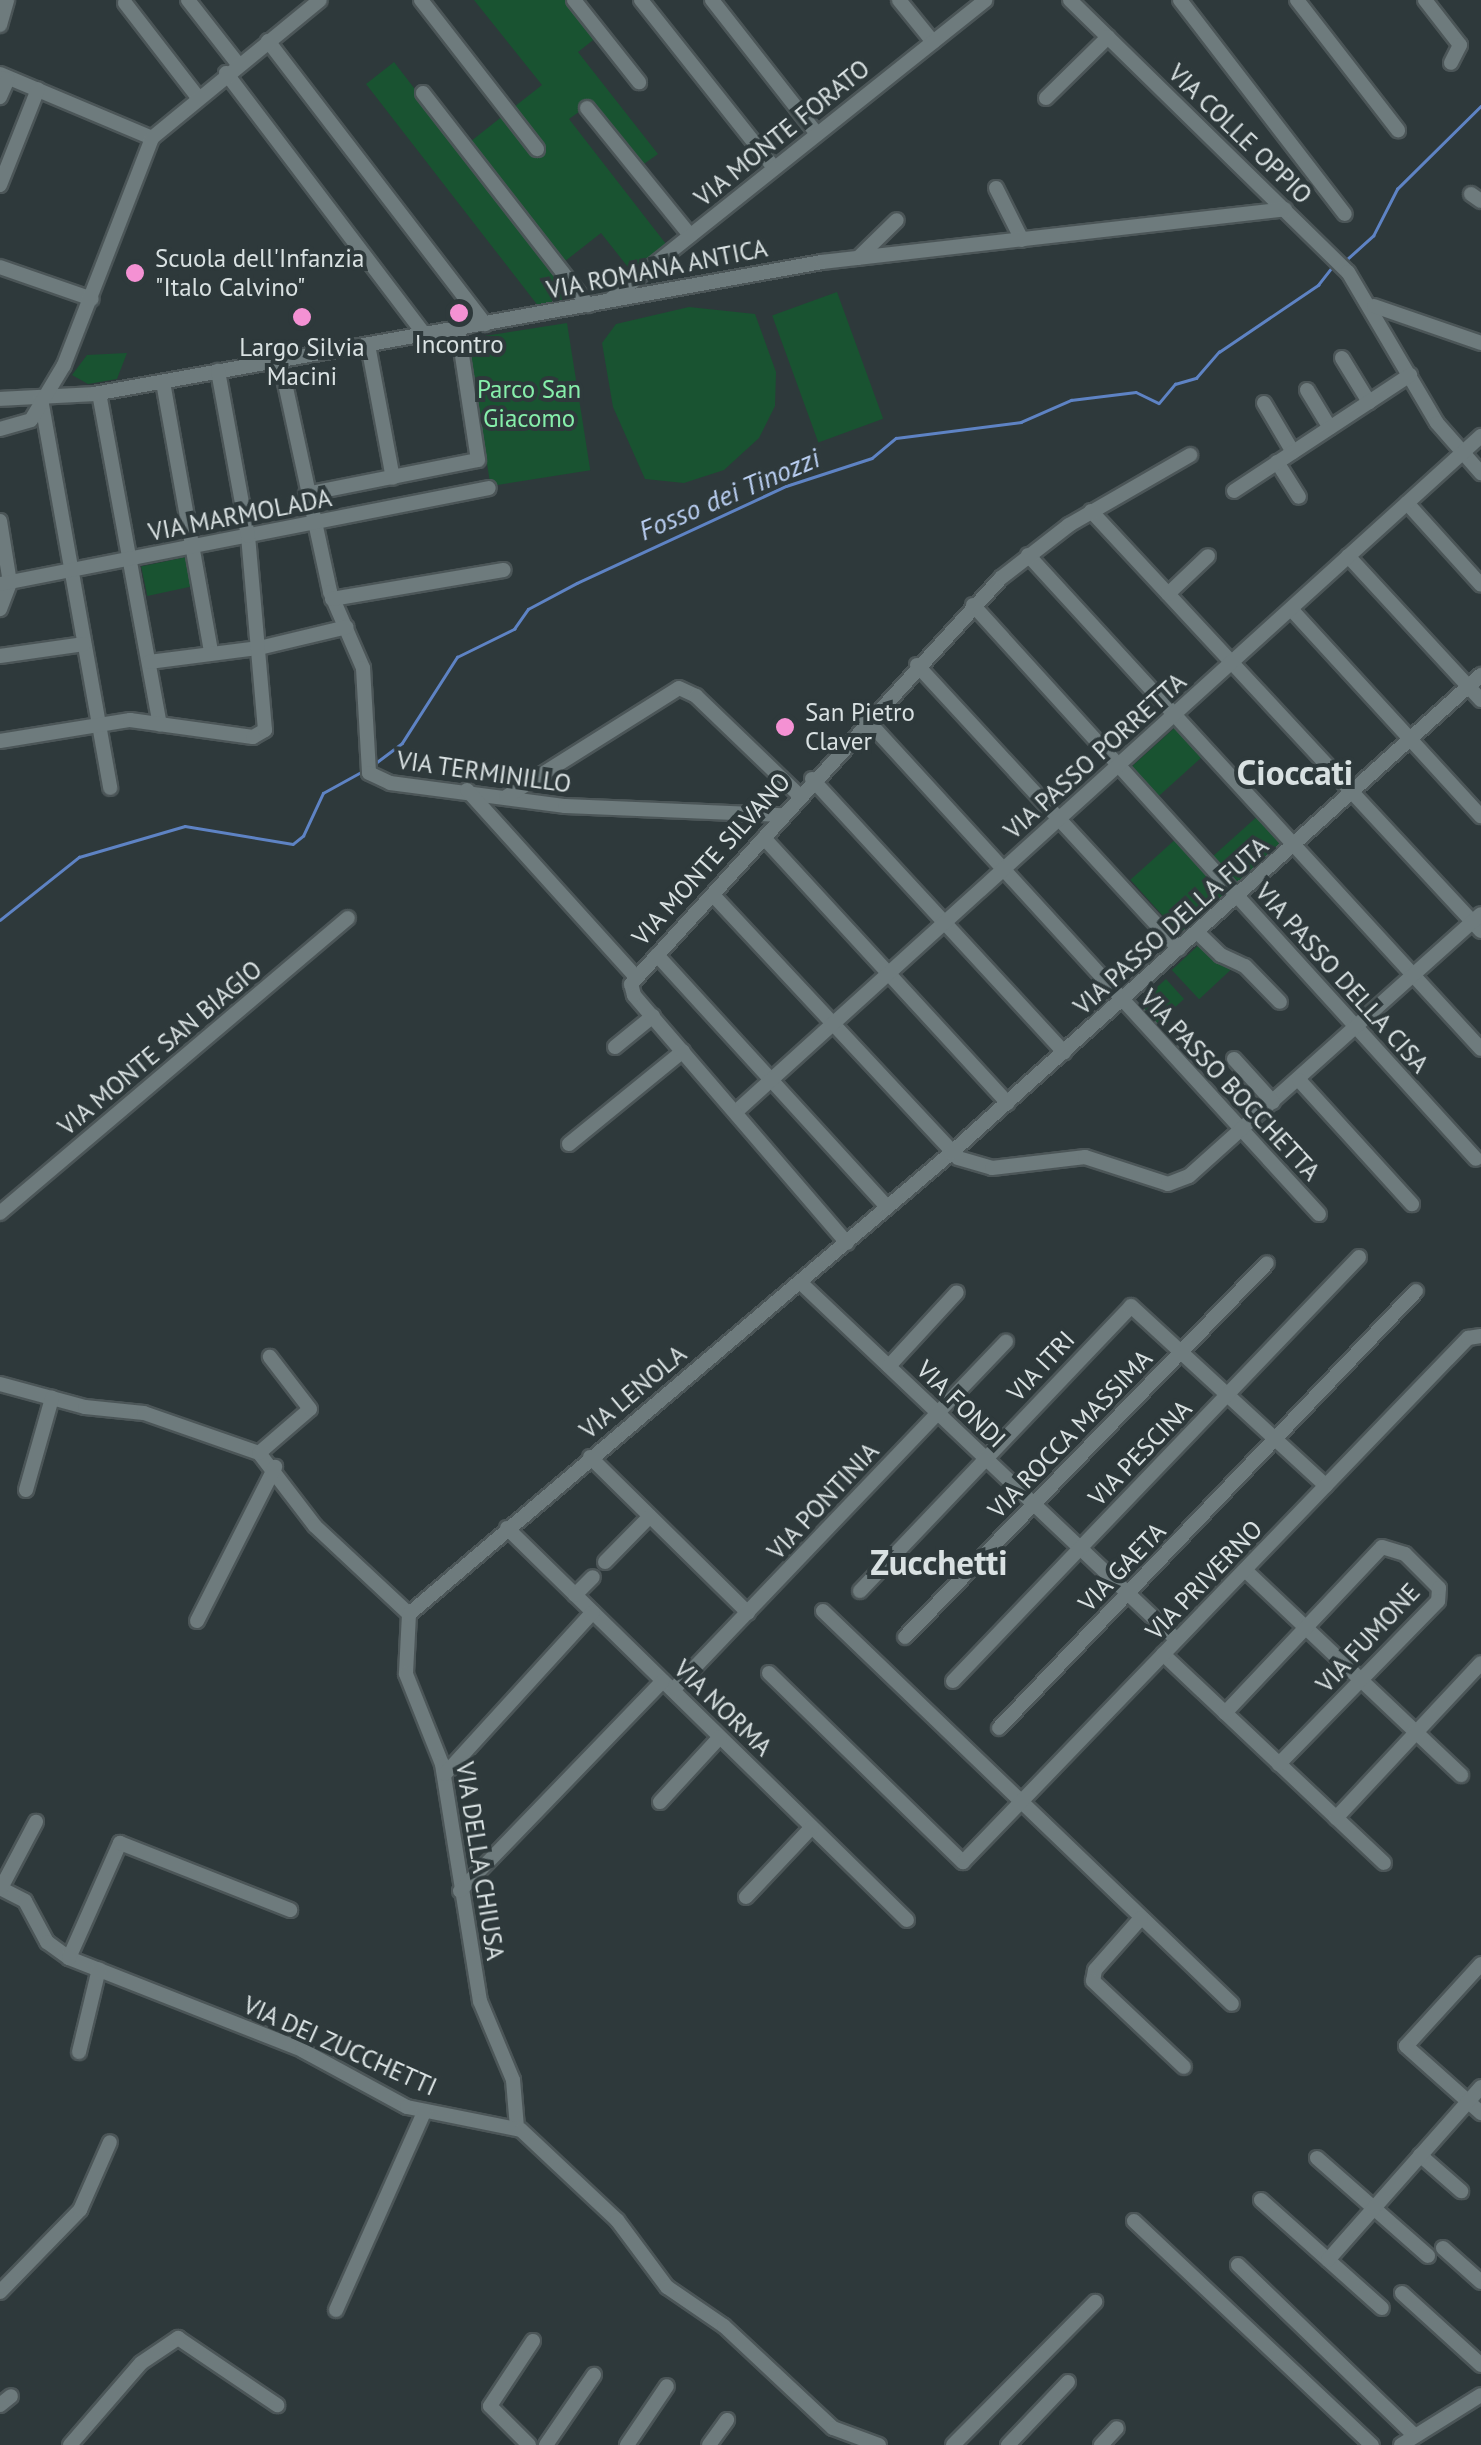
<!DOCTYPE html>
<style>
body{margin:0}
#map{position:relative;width:1481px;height:2445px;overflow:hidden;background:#2e393b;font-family:"PT Sans",sans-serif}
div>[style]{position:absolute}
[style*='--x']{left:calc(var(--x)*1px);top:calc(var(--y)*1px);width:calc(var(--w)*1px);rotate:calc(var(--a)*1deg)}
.green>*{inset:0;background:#195331;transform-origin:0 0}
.stream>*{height:2.5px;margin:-1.25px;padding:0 1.25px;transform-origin:1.25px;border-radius:1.25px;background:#5e83c4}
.roads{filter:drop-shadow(2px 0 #4c5658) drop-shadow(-2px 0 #4c5658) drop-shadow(0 2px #4c5658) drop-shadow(0 -2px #4c5658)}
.minor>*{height:14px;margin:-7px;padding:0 7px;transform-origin:7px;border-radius:7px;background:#6e7b7d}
.dots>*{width:28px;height:28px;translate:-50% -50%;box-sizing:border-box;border:5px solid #2e393b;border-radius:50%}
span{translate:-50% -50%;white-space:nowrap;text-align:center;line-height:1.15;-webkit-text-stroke:8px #2e393b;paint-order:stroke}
.street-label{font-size:25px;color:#d9e1e2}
.poi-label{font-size:25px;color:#d9e1e2}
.left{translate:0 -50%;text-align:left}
.park-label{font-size:25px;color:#86eeaa}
.water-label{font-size:28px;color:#b9cef1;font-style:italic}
.district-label{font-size:35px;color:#d9e1e2;font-weight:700}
</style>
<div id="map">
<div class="green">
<i style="clip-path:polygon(474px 0,568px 0,597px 37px,578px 52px,658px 154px,641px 166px,590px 104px,569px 119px,666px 244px,631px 271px,601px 233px,555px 269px,580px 300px,539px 307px,366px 84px,394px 62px,461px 149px,542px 85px)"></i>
<i style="left:837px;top:292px;width:135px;height:69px;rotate:70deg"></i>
<i style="clip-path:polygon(689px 307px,755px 314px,776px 372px,775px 406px,759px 438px,724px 470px,684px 483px,645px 479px,613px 407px,602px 343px,616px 324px)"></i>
<i style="left:567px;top:323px;width:149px;height:101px;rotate:81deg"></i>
<i style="clip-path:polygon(127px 353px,117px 379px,88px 384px,72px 375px,87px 355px)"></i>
<i style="left:191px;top:556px;width:30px;height:51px;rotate:78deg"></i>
<i style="left:1180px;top:723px;width:40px;height:66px;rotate:48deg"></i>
<i style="left:1261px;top:813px;width:39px;height:67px;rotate:48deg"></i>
<i style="left:1178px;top:837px;width:76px;height:64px;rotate:48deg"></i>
<i style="left:1204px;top:940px;width:40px;height:44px;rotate:47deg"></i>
<i style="left:1166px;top:979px;width:27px;height:38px;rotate:48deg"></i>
</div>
<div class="stream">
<i style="--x:1345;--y:261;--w:38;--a:-42"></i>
<i style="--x:1373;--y:236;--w:53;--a:-62.9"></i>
<i style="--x:1397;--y:189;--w:118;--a:-44.7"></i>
<i style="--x:373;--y:765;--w:36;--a:-37"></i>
<i style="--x:402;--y:743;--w:102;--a:-57.4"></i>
<i style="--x:457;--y:657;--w:64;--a:-26.2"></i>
<i style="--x:514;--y:629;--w:24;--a:-55"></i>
<i style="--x:528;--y:609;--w:55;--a:-28"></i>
<i style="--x:577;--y:583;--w:230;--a:-24.9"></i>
<i style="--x:786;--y:486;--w:90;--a:-18"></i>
<i style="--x:872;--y:458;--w:31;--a:-40"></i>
<i style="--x:896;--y:438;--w:126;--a:-7.3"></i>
<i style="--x:1021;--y:422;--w:55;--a:-23.7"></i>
<i style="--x:1071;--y:400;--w:65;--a:-7"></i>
<i style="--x:1136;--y:392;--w:25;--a:26"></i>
<i style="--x:1159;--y:403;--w:25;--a:-50"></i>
<i style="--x:1175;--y:384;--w:22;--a:-16"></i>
<i style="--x:1196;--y:378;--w:35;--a:-49"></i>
<i style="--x:1219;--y:352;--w:120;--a:-34.1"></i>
<i style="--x:1318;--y:285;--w:24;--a:-52"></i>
<i style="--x:0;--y:920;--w:101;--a:-38.6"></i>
<i style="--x:79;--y:857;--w:110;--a:-16.3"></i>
<i style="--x:185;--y:826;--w:109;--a:9.5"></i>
<i style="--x:293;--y:844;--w:13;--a:-39"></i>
<i style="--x:303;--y:836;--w:47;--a:-65.1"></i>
<i style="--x:323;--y:793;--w:43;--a:-28.9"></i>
</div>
<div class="roads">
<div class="minor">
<i style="--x:188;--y:0;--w:81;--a:52"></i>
<i style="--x:421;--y:0;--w:189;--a:52.1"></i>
<i style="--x:574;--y:0;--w:105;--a:51.6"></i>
<i style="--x:641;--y:0;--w:214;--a:51.6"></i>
<i style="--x:712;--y:0;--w:170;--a:51.9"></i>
<i style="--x:899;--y:0;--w:54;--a:51"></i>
<i style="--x:1070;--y:0;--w:389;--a:44.4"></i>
<i style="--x:1348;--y:272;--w:175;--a:59.5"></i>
<i style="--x:1437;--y:423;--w:67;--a:48.7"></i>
<i style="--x:1180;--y:0;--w:270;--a:52.4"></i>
<i style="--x:1297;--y:0;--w:165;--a:52.2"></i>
<i style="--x:1425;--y:0;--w:57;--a:52.1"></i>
<i style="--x:1460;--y:45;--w:20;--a:117"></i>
<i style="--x:125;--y:3;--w:118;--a:52.3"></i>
<i style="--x:0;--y:25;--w:26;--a:-74"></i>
<i style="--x:268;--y:41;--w:357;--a:52.5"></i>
<i style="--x:226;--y:73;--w:329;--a:52.8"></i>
<i style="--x:0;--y:74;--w:165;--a:22.8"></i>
<i style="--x:0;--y:78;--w:8;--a:7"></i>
<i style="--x:8;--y:79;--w:20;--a:114"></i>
<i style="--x:423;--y:93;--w:269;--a:52.1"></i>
<i style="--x:1046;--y:98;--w:87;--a:-44.5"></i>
<i style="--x:587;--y:108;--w:164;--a:51"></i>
<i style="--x:0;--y:185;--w:103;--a:-68.4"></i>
<i style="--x:996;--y:188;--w:58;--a:63.4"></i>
<i style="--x:1471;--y:194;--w:12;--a:35"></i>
<i style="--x:858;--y:258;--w:54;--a:-44.3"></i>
<i style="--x:0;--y:267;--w:97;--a:19.2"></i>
<i style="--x:611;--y:299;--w:479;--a:-38.6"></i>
<i style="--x:1374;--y:306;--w:113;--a:19.1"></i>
<i style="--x:368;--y:345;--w:135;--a:79.4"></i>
<i style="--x:1342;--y:358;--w:52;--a:58.5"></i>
<i style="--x:280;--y:360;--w:237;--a:77.8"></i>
<i style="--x:330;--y:592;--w:83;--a:66.5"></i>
<i style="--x:363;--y:668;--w:105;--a:86.7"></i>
<i style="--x:369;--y:773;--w:23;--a:25"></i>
<i style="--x:390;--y:783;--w:177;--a:7.5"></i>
<i style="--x:565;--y:806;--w:218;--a:2.4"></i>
<i style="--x:163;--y:382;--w:274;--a:79.9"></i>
<i style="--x:1307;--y:390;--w:44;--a:58.8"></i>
<i style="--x:99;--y:393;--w:337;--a:79.6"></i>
<i style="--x:0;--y:399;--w:94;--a:-3"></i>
<i style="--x:94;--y:394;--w:740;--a:-10.28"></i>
<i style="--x:822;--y:262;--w:466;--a:-6.5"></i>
<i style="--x:41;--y:399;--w:395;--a:79.9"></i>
<i style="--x:1264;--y:403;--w:57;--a:59.4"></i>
<i style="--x:0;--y:429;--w:32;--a:-16"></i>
<i style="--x:31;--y:420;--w:64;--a:-59"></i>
<i style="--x:64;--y:365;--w:243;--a:-68.8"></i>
<i style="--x:152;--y:138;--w:217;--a:-39.4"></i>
<i style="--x:1277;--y:462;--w:41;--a:57.8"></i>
<i style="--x:1234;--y:491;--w:211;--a:-33.4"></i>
<i style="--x:306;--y:494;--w:175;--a:-11.2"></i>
<i style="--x:478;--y:460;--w:133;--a:-98.7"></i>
<i style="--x:1407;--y:503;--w:110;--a:47.9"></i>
<i style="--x:1091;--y:511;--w:573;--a:47.12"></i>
<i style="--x:0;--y:521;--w:63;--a:80.8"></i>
<i style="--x:10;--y:583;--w:28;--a:111"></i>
<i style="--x:1028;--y:555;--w:670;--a:47.48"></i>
<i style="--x:1348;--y:556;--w:196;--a:47.3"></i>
<i style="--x:0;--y:584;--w:498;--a:-11.1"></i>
<i style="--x:1168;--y:594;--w:55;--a:-43.5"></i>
<i style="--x:332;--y:599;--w:174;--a:-9.6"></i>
<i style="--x:973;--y:605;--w:748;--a:47.76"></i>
<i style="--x:1291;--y:609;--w:281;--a:47.5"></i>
<i style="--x:0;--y:656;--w:85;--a:-8.1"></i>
<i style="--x:149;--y:662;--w:111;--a:-7.3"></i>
<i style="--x:259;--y:648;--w:90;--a:-13.4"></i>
<i style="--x:917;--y:665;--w:386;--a:47.3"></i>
<i style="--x:866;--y:719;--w:671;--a:47.54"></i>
<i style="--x:0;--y:741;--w:132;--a:-9.2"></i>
<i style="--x:130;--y:720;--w:124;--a:7.9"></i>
<i style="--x:253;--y:737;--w:14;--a:-30"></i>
<i style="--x:265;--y:730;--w:195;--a:-95"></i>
<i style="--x:248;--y:536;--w:168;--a:-100.3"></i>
<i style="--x:812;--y:779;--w:372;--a:47.3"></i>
<i style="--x:467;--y:790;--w:252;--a:47.9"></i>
<i style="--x:506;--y:797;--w:204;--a:-32.2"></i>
<i style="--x:679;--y:688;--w:19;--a:25"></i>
<i style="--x:696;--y:696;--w:143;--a:43.9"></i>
<i style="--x:764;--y:838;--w:360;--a:47.4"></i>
<i style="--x:713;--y:895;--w:359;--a:47"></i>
<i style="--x:958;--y:1158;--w:35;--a:16"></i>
<i style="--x:992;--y:1168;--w:94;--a:-6.7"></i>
<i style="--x:1085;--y:1157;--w:87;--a:18"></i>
<i style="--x:1168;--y:1184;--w:22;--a:-21"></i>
<i style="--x:1189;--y:1176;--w:392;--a:-41.9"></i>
<i style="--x:1198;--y:933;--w:32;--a:44"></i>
<i style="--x:1221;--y:955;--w:26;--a:25"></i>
<i style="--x:1245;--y:966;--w:50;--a:45.8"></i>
<i style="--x:657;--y:955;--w:341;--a:47.6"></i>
<i style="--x:615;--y:1047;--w:49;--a:-39.2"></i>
<i style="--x:1234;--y:1059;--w:58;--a:47.8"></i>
<i style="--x:1299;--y:1080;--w:168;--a:47.7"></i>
<i style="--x:739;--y:1109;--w:1002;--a:-42.21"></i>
<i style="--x:569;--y:1144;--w:147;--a:-39.2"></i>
<i style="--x:0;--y:1213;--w:456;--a:-40.3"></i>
<i style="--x:847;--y:1243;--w:327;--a:-130.7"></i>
<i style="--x:634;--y:995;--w:11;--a:-105"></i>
<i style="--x:631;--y:984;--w:549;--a:-47.66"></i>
<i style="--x:1001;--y:578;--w:86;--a:-37.9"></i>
<i style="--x:1069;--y:525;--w:140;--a:-30"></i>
<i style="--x:801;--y:1283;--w:518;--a:43.52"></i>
<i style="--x:889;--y:1366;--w:100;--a:-47.4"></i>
<i style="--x:0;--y:1384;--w:88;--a:15.1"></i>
<i style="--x:85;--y:1407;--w:59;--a:5.8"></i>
<i style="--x:144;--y:1413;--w:122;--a:19.2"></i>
<i style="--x:259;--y:1453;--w:92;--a:52.5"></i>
<i style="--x:315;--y:1526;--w:129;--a:43.1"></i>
<i style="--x:409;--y:1614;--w:60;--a:92.9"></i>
<i style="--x:406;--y:1674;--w:97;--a:68.2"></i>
<i style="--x:442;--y:1764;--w:240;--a:80.9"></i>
<i style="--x:480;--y:2001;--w:86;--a:67.3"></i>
<i style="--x:513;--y:2080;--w:48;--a:85.2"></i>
<i style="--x:259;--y:1453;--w:67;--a:-40.8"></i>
<i style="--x:310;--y:1409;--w:66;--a:-127.6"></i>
<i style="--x:590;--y:1457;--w:222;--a:44.6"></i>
<i style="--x:26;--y:1490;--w:96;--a:-74.2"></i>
<i style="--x:507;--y:1528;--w:560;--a:44.42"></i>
<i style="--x:605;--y:1562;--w:64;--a:-45.6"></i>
<i style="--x:1245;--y:1570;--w:298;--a:43.5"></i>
<i style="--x:860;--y:1591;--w:393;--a:-46.4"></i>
<i style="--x:1131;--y:1306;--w:265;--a:42.7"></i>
<i style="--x:575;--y:1595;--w:25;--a:-45"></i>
<i style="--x:823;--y:1611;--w:567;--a:43.86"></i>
<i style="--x:409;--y:1614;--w:712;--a:-40.38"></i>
<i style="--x:951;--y:1153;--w:714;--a:-42.05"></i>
<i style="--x:197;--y:1621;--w:173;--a:-63.1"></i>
<i style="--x:905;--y:1637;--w:520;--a:-45.93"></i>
<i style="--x:1163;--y:1654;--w:304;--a:43.4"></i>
<i style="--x:769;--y:1673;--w:271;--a:44.3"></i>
<i style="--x:963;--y:1862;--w:728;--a:-46.06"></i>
<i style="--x:1468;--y:1338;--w:13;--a:-9"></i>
<i style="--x:953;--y:1681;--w:587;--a:-46.24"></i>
<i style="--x:673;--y:1690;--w:482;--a:-46.3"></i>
<i style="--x:1225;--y:1713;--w:228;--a:-46.6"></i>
<i style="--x:1382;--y:1547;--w:24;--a:17"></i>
<i style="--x:1405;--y:1554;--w:48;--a:45"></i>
<i style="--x:1439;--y:1588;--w:13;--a:94"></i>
<i style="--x:1438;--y:1601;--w:228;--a:134.3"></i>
<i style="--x:999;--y:1728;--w:604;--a:-46.34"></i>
<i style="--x:445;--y:1774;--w:219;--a:-47.6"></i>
<i style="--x:660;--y:1802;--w:88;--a:-47.3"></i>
<i style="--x:1336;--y:1818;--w:212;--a:-46.9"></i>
<i style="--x:0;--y:1888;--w:28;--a:27"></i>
<i style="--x:25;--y:1901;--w:47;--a:61.8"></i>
<i style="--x:47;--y:1942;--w:27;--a:36"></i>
<i style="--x:69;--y:1958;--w:251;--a:21.5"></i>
<i style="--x:302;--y:2050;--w:119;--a:28.5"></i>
<i style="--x:407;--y:2107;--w:116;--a:11.4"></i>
<i style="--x:521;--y:2130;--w:132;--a:43.2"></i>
<i style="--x:617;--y:2220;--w:84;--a:53.3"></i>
<i style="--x:667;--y:2287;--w:69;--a:34.4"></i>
<i style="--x:724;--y:2326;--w:149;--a:43.1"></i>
<i style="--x:833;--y:2428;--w:49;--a:20.3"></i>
<i style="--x:1;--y:1888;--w:75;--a:-62.1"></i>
<i style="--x:460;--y:1891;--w:292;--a:-46"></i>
<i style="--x:746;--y:1897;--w:96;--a:-46.7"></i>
<i style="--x:1141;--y:1918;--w:69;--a:131.5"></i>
<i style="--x:1095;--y:1970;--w:11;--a:100"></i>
<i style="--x:1093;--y:1981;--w:125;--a:43.4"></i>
<i style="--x:69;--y:1958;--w:126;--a:-66.1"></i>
<i style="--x:120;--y:1843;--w:183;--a:21.5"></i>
<i style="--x:1481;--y:1964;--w:111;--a:132.4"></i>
<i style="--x:1406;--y:2046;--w:101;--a:41.8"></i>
<i style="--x:79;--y:2052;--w:85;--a:-76.5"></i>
<i style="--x:1420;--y:2155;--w:55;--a:41.3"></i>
<i style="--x:1317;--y:2158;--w:148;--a:41.4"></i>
<i style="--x:1261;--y:2200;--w:162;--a:41.8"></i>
<i style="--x:1134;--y:2221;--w:327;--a:43.3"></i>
<i style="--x:1443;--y:2248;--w:51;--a:41.8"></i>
<i style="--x:1328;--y:2260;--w:231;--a:-48.5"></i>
<i style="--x:1238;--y:2265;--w:246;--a:44"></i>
<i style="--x:0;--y:2292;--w:115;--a:-45.7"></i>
<i style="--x:80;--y:2210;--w:74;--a:-66.2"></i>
<i style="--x:1402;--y:2293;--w:107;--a:42.3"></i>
<i style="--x:336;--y:2310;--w:217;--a:-66"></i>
<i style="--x:0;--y:2405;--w:14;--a:-39"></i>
<i style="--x:70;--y:2445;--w:108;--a:-49.1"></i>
<i style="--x:141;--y:2363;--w:45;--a:-34"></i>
<i style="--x:178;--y:2338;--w:120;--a:34.1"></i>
<i style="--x:529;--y:2445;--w:55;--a:-135"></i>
<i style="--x:490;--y:2406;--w:78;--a:-56.5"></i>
<i style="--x:546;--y:2445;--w:85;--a:-55.6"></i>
<i style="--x:627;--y:2445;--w:71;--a:-55.9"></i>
<i style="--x:709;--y:2445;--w:31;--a:-54"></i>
<i style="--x:953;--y:2445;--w:202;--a:-45.2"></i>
<i style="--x:1008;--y:2445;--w:87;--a:-46.4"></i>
<i style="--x:1101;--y:2445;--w:23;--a:-47"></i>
<i style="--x:1401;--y:2445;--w:94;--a:-32"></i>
</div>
</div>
<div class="dots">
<i style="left:135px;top:273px;background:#f491d3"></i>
<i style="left:459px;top:313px;background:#f491d3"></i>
<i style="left:302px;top:317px;background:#f491d3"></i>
<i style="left:785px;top:727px;background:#f491d3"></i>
</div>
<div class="street-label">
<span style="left:782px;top:133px;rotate:-39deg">VIA MONTE FORATO</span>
<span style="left:1240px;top:134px;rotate:44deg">VIA COLLE OPPIO</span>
<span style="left:657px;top:269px;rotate:-11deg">VIA ROMANA ANTICA</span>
<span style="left:240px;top:515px;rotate:-11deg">VIA MARMOLADA</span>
<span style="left:1095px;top:756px;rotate:-42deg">VIA PASSO PORRETTA</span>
<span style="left:484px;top:772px;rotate:8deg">VIA TERMINILLO</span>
<span style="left:711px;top:859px;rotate:-48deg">VIA MONTE SILVANO</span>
<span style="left:1171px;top:926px;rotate:-42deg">VIA PASSO DELLA FUTA</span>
<span style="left:1342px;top:978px;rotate:48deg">VIA PASSO DELLA CISA</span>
<span style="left:160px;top:1048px;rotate:-40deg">VIA MONTE SAN BIAGIO</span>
<span style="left:1230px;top:1085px;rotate:47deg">VIA PASSO BOCCHETTA</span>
<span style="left:1041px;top:1366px;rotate:-47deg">VIA ITRI</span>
<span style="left:633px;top:1392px;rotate:-40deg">VIA LENOLA</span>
<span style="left:961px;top:1404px;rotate:44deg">VIA FONDI</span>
<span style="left:1070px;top:1434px;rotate:-46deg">VIA ROCCA MASSIMA</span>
<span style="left:1140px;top:1453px;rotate:-46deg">VIA PESCINA</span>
<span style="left:823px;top:1501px;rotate:-47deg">VIA PONTINIA</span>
<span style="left:1122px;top:1567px;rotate:-46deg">VIA GAETA</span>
<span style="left:1204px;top:1580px;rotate:-46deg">VIA PRIVERNO</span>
<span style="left:1368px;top:1638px;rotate:-47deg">VIA FUMONE</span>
<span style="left:723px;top:1708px;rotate:44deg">VIA NORMA</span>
<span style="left:480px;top:1861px;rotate:81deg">VIA DELLA CHIUSA</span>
<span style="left:340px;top:2046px;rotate:24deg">VIA DEI ZUCCHETTI</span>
</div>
<div class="poi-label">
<span class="left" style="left:155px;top:273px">Scuola dell'Infanzia<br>"Italo Calvino"</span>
<span style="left:459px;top:344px">Incontro</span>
<span style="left:302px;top:362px">Largo Silvia<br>Macini</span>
<span class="left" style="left:805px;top:727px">San Pietro<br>Claver</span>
</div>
<div class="park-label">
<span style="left:529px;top:404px">Parco San<br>Giacomo</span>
</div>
<div class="water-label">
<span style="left:729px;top:494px;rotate:-23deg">Fosso dei Tinozzi</span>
</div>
<div class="district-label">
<span style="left:1295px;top:772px">Cioccati</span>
<span style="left:939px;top:1562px">Zucchetti</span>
</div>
</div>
